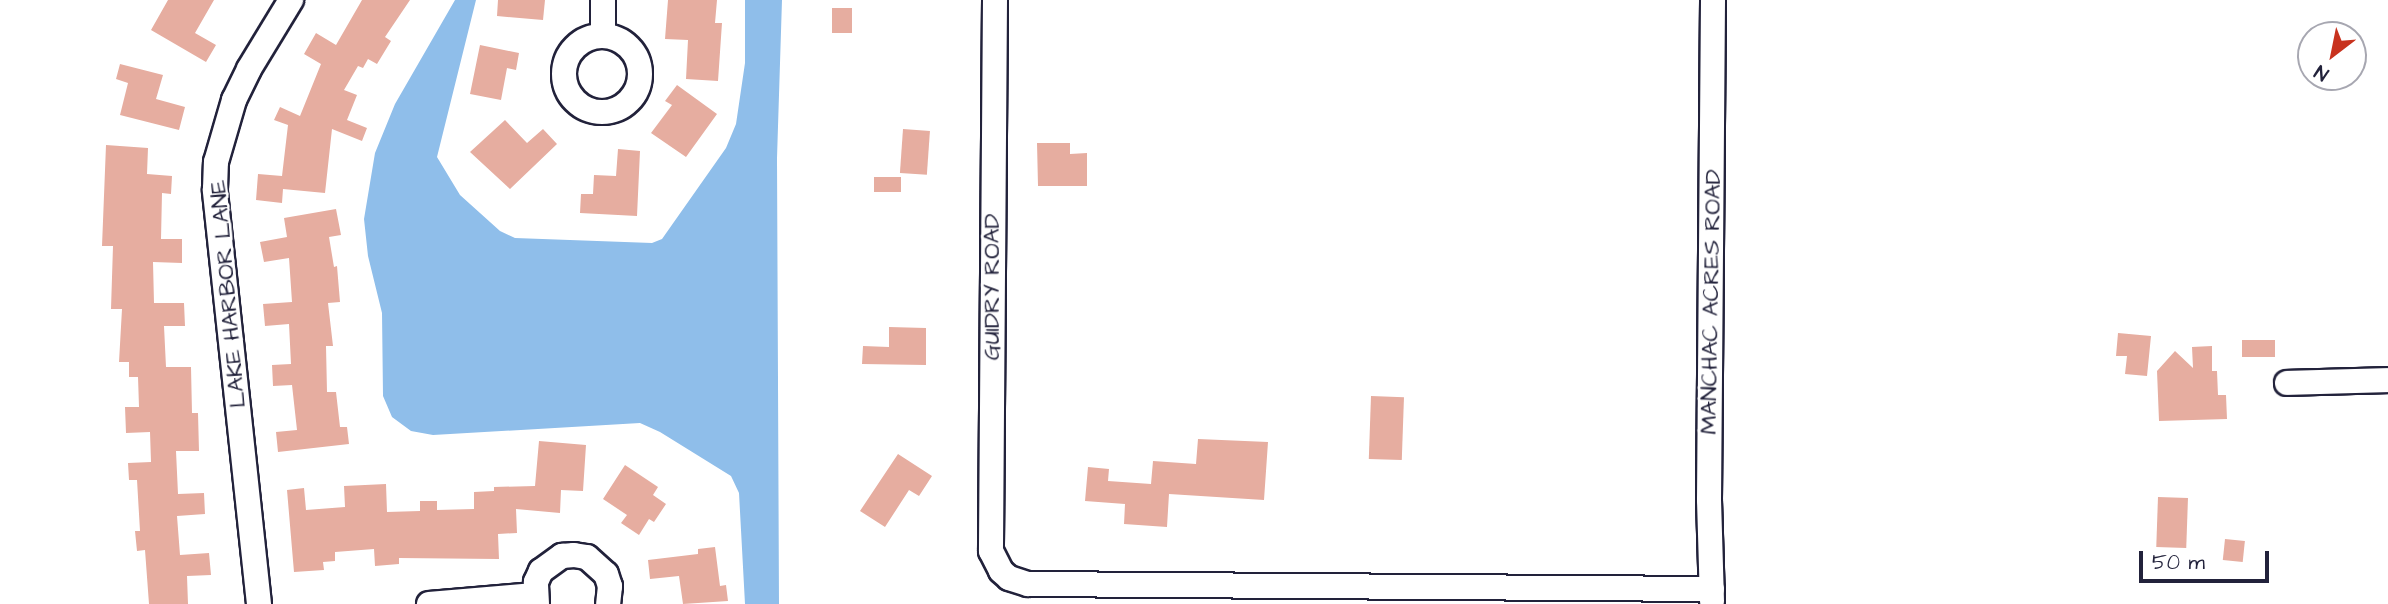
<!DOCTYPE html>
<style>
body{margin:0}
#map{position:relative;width:2388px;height:604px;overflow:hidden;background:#fff;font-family:"Architects Daughter",sans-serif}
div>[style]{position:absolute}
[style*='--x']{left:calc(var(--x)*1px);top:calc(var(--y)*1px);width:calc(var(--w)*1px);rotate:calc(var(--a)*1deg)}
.water>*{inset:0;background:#8fbeea}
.building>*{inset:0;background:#e6ada0;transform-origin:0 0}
.roads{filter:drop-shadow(2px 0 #22223b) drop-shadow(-2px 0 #22223b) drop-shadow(0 2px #22223b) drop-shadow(0 -2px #22223b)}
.minor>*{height:24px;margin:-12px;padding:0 12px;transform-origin:12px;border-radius:12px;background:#fff}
.minor>.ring{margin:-12px;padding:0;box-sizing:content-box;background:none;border:24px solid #fff;border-radius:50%}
span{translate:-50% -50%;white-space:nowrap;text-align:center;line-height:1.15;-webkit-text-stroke:5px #fff;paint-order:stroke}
.street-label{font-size:23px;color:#22223b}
.north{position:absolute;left:2297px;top:21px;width:70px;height:70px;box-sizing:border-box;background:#fff;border:2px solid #a7a7b1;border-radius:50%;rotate:212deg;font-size:19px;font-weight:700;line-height:28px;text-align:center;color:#22223b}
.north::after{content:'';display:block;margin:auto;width:24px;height:32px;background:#c8321e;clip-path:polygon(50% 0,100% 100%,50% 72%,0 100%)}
.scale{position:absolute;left:2139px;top:551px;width:130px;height:32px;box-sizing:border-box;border:4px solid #22223b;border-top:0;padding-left:9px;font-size:21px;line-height:24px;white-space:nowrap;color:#22223b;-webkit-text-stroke:5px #fff;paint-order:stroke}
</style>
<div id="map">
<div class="water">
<i style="clip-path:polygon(455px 0,476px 0,437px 157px,460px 195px,500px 231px,515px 238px,652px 243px,662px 239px,726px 148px,736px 124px,745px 63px,745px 0,782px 0,777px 158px,779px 604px,745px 604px,739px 493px,731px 476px,660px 432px,640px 423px,433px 435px,411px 431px,392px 417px,383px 396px,382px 313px,368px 256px,364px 219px,375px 153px,395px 104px)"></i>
</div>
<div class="building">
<i style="clip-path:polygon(168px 0,214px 0,195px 33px,216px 45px,206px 62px,151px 30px)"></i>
<i style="clip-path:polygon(362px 0,410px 0,385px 37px,391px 41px,377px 64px,368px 59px,363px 68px,358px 66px,344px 90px,357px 95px,347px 120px,367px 128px,362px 141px,332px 129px,325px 193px,283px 189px,282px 203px,256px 200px,258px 174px,282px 176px,288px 125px,274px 120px,280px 107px,300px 116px,321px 64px,304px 54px,316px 33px,336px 45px)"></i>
<i style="clip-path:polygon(498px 0,545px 0,543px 20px,497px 16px)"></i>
<i style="clip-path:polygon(668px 0,717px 0,715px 23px,722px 23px,718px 81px,686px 79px,688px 40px,665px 39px)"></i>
<i style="left:832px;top:8px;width:20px;height:25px"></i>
<i style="clip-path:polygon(480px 45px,519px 53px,516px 70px,507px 68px,501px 100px,470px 94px)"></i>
<i style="clip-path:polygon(120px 64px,163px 75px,156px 99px,185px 107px,179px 130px,120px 115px,128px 83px,116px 79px)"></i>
<i style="clip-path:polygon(677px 85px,717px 114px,686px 157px,651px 133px,672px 105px,665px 101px)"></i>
<i style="clip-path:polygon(505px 120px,527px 143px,543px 129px,557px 144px,510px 189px,470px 152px)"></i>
<i style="left:903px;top:129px;width:27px;height:44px;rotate:4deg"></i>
<i style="clip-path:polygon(1037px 143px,1070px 143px,1070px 154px,1087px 153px,1087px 186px,1038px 186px)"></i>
<i style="clip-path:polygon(106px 145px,148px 148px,147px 174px,172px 176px,171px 194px,162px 193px,161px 239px,182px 239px,182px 263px,153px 262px,154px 303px,184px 303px,185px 326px,164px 326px,166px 367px,191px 367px,192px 413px,198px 413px,199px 451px,176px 451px,178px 494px,204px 493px,205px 514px,177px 516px,180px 555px,209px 553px,211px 575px,187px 576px,188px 604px,149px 604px,145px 550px,137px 551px,135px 531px,140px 531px,137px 480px,129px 480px,128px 463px,151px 462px,150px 432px,126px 433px,125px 407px,139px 407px,138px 377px,129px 377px,129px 362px,119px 362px,122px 309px,111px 309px,113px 246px,102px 246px)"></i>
<i style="clip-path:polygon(618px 149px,640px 151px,637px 216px,580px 213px,581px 194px,593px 194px,594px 175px,616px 176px)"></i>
<i style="left:874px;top:177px;width:27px;height:15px"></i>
<i style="clip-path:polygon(336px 209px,341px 235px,329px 237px,334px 267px,337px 266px,340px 302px,328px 303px,333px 346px,326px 346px,327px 392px,336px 392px,340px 427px,347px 427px,349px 444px,278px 452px,276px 432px,297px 430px,292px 385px,273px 386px,272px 365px,291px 364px,289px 324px,265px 326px,263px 304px,292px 302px,289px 258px,264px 262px,260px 242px,287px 237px,284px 218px)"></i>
<i style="clip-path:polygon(889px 327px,926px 328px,926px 365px,862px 364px,863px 346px,889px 347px)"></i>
<i style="clip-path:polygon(2118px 333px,2151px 336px,2147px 376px,2125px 374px,2127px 356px,2116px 356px)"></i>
<i style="left:2242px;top:340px;width:33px;height:17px"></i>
<i style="clip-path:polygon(2212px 346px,2212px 371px,2217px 371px,2218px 395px,2226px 395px,2227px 419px,2159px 421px,2157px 371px,2175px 351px,2193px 368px,2192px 347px)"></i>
<i style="left:1371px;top:396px;width:33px;height:63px;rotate:2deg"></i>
<i style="clip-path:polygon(1198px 439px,1268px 442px,1264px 500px,1169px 494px,1167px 527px,1124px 524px,1125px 504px,1085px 501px,1088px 467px,1109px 469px,1108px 481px,1151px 484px,1153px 461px,1196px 464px)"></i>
<i style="clip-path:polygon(539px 441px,586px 445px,583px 491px,561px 490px,560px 513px,516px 509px,517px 533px,498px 534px,499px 559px,399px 558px,399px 564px,375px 566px,374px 549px,335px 552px,335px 561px,323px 562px,324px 570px,294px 572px,287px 490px,304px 488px,306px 510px,345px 507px,344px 486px,386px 484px,387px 512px,420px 511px,420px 501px,437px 501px,437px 510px,474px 509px,474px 492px,494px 491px,494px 487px,535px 486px)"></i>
<i style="clip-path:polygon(898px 454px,932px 476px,919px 496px,909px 490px,885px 527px,860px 511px)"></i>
<i style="clip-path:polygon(625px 465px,658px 487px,653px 495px,666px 504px,654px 522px,649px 519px,639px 535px,621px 523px,627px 515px,603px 499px)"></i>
<i style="left:2158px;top:497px;width:30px;height:50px;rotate:2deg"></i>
<i style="left:2225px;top:539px;width:20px;height:21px;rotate:6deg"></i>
<i style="clip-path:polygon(715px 547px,720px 586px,726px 585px,728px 601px,683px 604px,679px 576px,650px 579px,648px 560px,698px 554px,698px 549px)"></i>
</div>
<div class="roads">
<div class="minor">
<i style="--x:995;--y:0;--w:551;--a:90.42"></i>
<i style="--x:991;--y:551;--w:22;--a:63"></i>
<i style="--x:1001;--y:571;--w:11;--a:41"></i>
<i style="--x:1009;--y:578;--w:20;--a:18"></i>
<i style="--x:1028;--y:584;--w:684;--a:0.42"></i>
<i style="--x:603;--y:35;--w:35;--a:-90"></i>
<i class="ring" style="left:564px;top:36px;width:52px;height:52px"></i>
<i style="--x:2287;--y:383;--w:101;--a:-1.7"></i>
<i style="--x:1712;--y:601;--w:101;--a:-91.7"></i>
<i style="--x:1709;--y:500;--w:500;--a:-89.54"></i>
<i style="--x:259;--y:604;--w:417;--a:-96.1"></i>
<i style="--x:215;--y:189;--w:27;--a:-88"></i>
<i style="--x:216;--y:162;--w:65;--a:-73.8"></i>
<i style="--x:234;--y:100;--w:34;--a:-64"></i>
<i style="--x:249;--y:69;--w:81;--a:-58.7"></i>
<i style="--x:429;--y:604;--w:106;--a:-4.9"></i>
<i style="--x:537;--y:604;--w:22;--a:-93"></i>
<i style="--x:536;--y:582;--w:12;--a:-66"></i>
<i style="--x:541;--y:571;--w:26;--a:-36"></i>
<i style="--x:562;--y:556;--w:12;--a:-5"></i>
<i style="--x:574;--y:555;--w:13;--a:9"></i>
<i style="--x:587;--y:557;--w:25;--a:42"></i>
<i style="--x:606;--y:574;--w:13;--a:72"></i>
<i style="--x:610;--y:586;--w:18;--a:96"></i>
</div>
</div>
<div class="street-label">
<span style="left:992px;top:287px;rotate:-90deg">GUIDRY ROAD</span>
<span style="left:228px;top:294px;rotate:-95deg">LAKE HARBOR LANE</span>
<span style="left:1711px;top:302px;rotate:-89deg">MANCHAC ACRES ROAD</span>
</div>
<div class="north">N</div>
<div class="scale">50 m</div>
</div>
